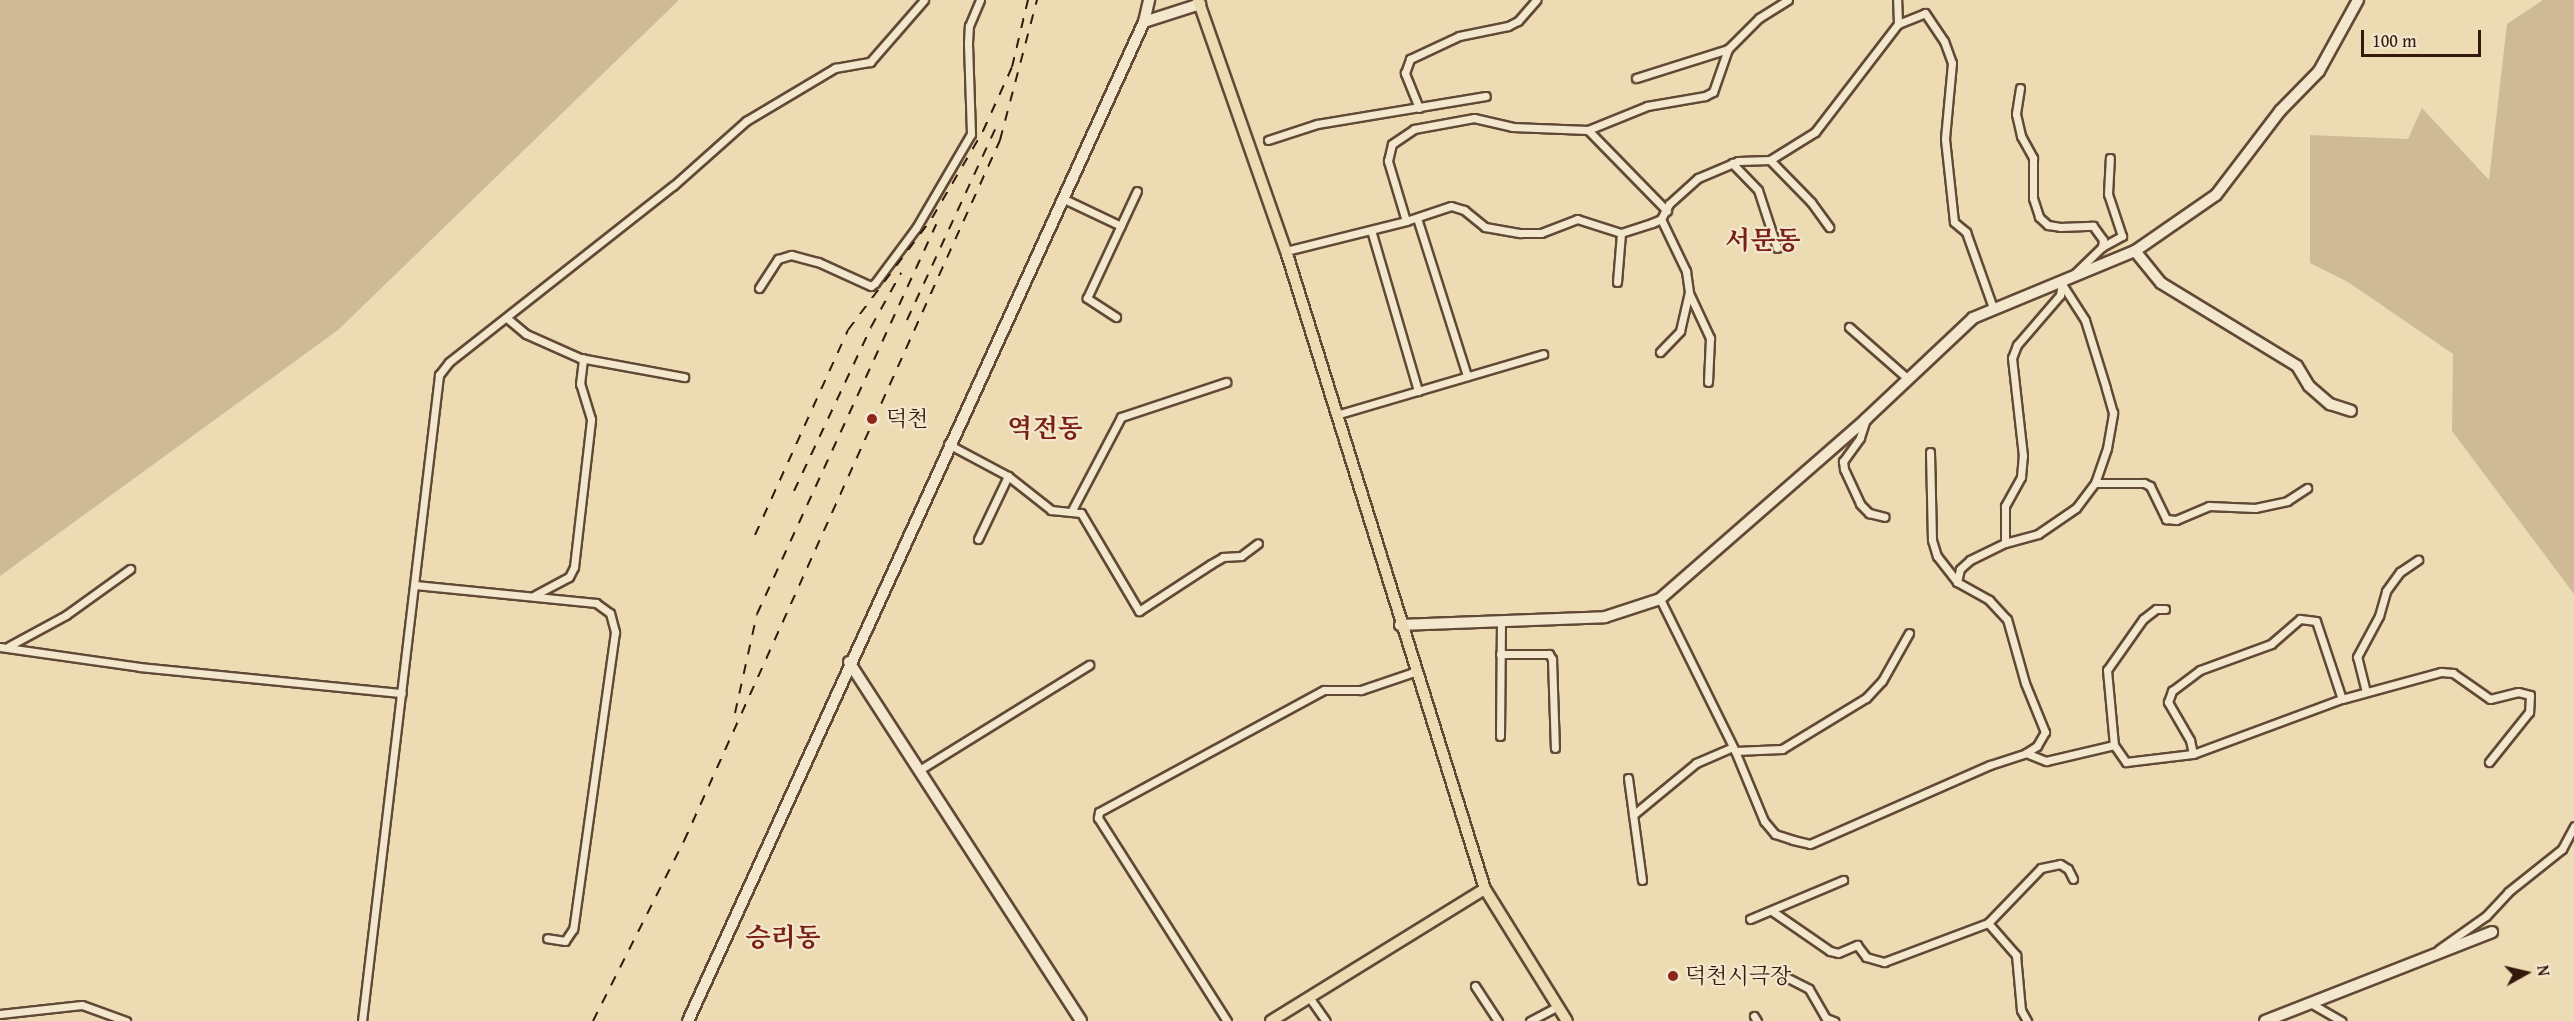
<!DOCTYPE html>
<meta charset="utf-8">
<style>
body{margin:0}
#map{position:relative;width:2574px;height:1021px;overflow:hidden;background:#eddbb4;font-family:"Gentium Book Plus","Noto Serif KR",serif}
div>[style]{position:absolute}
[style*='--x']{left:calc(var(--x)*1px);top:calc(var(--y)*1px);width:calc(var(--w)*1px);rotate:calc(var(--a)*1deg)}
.green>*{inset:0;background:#ceba97}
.roads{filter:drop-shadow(2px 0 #624936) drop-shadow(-2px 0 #624936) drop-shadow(0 2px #624936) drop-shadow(0 -2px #624936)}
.street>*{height:7px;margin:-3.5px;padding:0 3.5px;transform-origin:3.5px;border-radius:3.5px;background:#f3e8ce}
.secondary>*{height:10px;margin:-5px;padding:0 5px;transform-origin:5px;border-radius:5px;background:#f3e8ce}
.primary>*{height:10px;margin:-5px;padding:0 5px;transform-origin:5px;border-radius:5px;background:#eddbb4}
.rail>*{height:2px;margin-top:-1px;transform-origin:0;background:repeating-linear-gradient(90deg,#34180c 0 10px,transparent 0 20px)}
.dots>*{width:16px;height:16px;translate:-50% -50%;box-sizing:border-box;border:3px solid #f3e8ce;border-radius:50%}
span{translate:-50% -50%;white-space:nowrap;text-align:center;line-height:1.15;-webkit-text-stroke:4.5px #f3e8ce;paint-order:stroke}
.poi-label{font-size:22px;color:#34180c}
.left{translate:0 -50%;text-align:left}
.quarter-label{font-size:26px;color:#7a1f14;font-weight:700}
.north{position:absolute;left:2496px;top:943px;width:60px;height:60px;-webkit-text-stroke:4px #f3e8ce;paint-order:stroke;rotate:82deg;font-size:16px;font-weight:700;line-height:24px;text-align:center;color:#34180c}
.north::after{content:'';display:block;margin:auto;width:21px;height:27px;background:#34180c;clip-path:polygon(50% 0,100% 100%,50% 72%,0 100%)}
.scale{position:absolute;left:2361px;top:30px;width:120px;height:27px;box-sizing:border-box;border:3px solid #34180c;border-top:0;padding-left:8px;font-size:18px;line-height:21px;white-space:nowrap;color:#34180c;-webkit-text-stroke:4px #f3e8ce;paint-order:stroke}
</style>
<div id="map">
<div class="green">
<i style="clip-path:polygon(0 0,679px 0,338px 330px,0 576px)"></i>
<i style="clip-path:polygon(2543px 0,2574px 0,2574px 594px,2452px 431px,2453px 354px,2348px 282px,2310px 263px,2310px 135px,2408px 139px,2422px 108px,2489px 180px,2507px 24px)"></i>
</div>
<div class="roads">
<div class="street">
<i style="--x:1898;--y:24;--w:29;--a:-22"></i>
<i style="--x:1925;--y:13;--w:34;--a:56"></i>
<i style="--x:1944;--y:41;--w:23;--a:70"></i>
<i style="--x:1952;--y:63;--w:76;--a:95.3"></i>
<i style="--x:1945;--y:139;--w:83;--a:83.8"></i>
<i style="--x:1954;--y:222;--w:16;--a:40"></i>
<i style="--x:1966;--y:232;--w:81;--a:70.4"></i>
<i style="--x:1636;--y:78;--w:96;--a:-17.5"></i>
<i style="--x:2020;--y:88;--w:26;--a:99"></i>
<i style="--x:2016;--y:114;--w:23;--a:77"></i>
<i style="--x:2021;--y:136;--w:25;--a:61"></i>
<i style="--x:2033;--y:158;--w:40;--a:90"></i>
<i style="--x:2033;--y:198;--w:20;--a:72"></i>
<i style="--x:2039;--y:217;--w:12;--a:42"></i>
<i style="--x:2048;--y:225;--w:12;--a:9"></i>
<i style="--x:2060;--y:227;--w:33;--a:-2"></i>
<i style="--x:2093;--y:226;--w:17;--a:54"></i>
<i style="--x:2103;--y:240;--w:7;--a:98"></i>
<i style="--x:2102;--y:247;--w:43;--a:135.9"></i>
<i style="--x:1419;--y:108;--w:38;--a:-112"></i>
<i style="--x:1405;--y:73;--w:15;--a:-70"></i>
<i style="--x:1410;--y:59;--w:54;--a:-25.1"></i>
<i style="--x:1459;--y:36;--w:50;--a:-11.5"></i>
<i style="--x:1508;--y:26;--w:11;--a:-27"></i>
<i style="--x:1518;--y:21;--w:28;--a:-49"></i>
<i style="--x:1588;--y:130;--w:113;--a:45.7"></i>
<i style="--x:1268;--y:140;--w:52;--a:-18.1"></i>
<i style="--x:1317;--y:124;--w:171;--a:-9.4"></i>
<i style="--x:1770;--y:160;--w:59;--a:45.7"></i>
<i style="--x:1811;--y:202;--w:31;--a:54"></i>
<i style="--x:1732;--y:163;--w:37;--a:46"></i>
<i style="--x:1758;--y:190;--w:61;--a:71.9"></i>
<i style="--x:1062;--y:198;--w:65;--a:25.4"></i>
<i style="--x:1417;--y:218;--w:166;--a:72.4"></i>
<i style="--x:1661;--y:219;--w:58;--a:64.3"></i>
<i style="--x:1686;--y:271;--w:22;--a:82"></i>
<i style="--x:1689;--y:293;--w:50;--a:65"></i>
<i style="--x:1710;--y:338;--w:44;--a:92.6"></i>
<i style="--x:1406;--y:221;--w:47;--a:-18.4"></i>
<i style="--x:1451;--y:206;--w:14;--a:17"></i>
<i style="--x:1464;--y:210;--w:27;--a:39"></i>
<i style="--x:1485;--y:227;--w:36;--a:10"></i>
<i style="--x:1520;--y:233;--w:21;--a:0"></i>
<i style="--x:1541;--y:233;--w:39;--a:-21"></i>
<i style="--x:1577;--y:219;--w:46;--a:17.7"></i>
<i style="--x:1621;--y:233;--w:33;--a:-18"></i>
<i style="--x:1652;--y:223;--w:10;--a:-24"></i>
<i style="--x:1661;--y:219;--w:17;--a:-62"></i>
<i style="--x:1669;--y:204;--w:39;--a:-42"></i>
<i style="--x:1698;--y:178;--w:43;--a:-23"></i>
<i style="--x:1738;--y:161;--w:32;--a:-2"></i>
<i style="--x:1770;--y:160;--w:53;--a:-31.9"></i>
<i style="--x:1815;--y:132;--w:136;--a:-52.5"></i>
<i style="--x:1898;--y:24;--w:24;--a:-92"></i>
<i style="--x:1371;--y:230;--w:168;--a:73.7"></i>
<i style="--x:2102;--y:247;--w:23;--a:-29"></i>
<i style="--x:2122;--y:236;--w:44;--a:-108.4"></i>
<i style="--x:2108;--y:194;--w:36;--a:-87"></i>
<i style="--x:1286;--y:251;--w:124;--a:-14"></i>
<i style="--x:1406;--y:221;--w:63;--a:-106.7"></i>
<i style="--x:1388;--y:161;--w:17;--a:-77"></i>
<i style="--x:1392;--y:144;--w:27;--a:-34"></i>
<i style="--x:1414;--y:129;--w:61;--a:-10.4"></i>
<i style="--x:1474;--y:118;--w:39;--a:13"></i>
<i style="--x:1512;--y:127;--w:76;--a:2.3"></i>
<i style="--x:1588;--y:130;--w:64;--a:-22.1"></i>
<i style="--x:1647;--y:106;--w:59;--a:-9.8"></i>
<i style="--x:1705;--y:96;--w:9;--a:-27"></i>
<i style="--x:1713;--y:92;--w:46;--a:-70.8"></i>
<i style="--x:1728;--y:49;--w:44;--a:-45"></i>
<i style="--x:1759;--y:18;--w:34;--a:-32"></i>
<i style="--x:1617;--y:282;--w:49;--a:-85.3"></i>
<i style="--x:759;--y:288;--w:35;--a:-57"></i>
<i style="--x:778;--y:259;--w:14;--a:-17"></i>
<i style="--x:791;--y:255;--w:28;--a:15"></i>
<i style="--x:818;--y:262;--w:58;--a:24.4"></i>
<i style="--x:871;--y:286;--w:5;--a:-37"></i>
<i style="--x:875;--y:283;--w:69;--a:-53.3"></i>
<i style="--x:916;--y:228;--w:109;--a:-59.7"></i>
<i style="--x:971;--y:134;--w:91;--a:-91.9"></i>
<i style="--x:968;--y:43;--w:17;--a:-87"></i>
<i style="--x:969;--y:26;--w:28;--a:-67"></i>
<i style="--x:1116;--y:317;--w:35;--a:-147"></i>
<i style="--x:1087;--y:298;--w:118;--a:-65"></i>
<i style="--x:508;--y:319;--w:23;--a:40"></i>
<i style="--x:526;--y:334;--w:59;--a:24"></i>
<i style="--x:580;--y:358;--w:106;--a:10.4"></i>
<i style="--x:1849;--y:327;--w:79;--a:41.4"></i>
<i style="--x:1660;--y:352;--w:29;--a:-46"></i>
<i style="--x:1680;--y:331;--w:39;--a:-77"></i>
<i style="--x:1336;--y:415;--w:216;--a:-16.4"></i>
<i style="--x:1866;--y:419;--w:20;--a:108"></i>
<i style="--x:1860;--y:438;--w:29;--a:126"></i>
<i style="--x:1843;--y:461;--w:8;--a:83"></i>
<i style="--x:1844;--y:469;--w:38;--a:65"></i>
<i style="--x:1860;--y:504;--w:13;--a:45"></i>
<i style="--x:1869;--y:513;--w:16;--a:14"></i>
<i style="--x:948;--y:444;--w:68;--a:28.1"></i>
<i style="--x:1008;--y:476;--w:55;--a:38.3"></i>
<i style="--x:1051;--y:510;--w:30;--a:6"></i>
<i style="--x:1081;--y:513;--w:114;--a:59.4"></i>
<i style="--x:1139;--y:611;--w:86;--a:-33.1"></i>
<i style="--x:1211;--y:564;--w:14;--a:-30"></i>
<i style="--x:1223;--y:557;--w:18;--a:-3"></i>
<i style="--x:1241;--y:556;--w:21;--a:-37"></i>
<i style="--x:1930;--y:452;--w:88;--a:88.7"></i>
<i style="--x:1932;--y:540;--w:17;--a:73"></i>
<i style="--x:1937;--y:556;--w:33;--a:52"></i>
<i style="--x:1957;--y:582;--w:37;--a:29"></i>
<i style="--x:1989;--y:600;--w:26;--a:47"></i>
<i style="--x:2007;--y:619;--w:66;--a:74.3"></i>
<i style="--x:2025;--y:683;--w:53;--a:67.8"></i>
<i style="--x:2045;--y:732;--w:16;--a:120"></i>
<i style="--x:2037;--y:746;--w:13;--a:148"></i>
<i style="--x:2095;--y:483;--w:49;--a:0"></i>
<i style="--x:2144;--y:483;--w:7;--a:27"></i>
<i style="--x:2150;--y:486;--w:37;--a:64"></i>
<i style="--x:2166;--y:519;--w:10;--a:6"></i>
<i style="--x:2176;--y:520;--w:36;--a:-23"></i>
<i style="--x:2209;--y:506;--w:46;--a:2.5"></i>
<i style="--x:2255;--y:508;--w:33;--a:-12"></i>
<i style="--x:2287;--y:501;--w:24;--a:-33"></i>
<i style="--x:1072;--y:510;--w:105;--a:-62.2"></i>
<i style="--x:1121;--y:417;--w:111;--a:-18.4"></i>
<i style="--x:978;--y:539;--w:70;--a:-64.5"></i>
<i style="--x:2005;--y:543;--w:34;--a:-15"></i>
<i style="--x:2038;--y:534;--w:46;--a:-34.4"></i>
<i style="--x:2076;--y:508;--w:31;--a:-53"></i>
<i style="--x:2095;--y:483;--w:37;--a:-71"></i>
<i style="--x:2107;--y:448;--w:36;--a:-80"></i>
<i style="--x:2113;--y:413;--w:26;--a:-106"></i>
<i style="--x:2106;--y:388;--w:71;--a:-107.2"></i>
<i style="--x:2085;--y:320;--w:43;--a:-122.6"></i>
<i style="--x:1957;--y:582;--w:13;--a:-77"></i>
<i style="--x:1960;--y:569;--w:13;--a:-42"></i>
<i style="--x:1970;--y:560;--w:39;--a:-26"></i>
<i style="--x:2005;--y:543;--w:37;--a:-90"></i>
<i style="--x:2005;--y:506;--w:33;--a:-61"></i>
<i style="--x:2021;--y:477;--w:21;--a:-85"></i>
<i style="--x:2023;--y:456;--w:99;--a:-96.4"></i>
<i style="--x:2012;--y:358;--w:14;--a:-69"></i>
<i style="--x:2017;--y:345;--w:66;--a:-49.3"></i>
<i style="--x:2060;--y:295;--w:11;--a:-80"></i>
<i style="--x:415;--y:585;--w:182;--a:5.7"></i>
<i style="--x:596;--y:603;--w:17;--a:36"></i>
<i style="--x:610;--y:613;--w:20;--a:75"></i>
<i style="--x:615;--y:632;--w:300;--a:98"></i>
<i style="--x:573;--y:929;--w:14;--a:124"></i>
<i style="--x:565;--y:941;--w:18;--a:-171"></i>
<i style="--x:535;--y:595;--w:38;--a:-28"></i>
<i style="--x:569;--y:577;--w:11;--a:-63"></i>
<i style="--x:574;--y:567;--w:149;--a:-83.4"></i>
<i style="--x:591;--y:419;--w:37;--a:-107"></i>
<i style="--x:580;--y:384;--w:26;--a:-83"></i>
<i style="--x:1660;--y:599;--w:169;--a:63.7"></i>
<i style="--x:1735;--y:751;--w:76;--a:67.5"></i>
<i style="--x:1764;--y:821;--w:17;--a:50"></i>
<i style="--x:1775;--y:834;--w:19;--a:18"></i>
<i style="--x:1793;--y:840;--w:17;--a:13"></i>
<i style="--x:1810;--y:844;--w:197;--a:-23.7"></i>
<i style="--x:1990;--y:765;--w:38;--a:-18"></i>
<i style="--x:2026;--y:753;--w:22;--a:22"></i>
<i style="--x:2046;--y:761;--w:70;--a:-13.2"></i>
<i style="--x:2165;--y:609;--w:9;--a:180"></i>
<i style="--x:2156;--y:609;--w:16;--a:142"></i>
<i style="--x:2143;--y:619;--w:62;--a:125.2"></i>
<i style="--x:2107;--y:670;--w:75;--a:84.7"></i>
<i style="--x:2114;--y:745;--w:21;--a:55"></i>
<i style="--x:2126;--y:762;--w:67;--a:-6.8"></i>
<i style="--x:2193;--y:754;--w:159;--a:-20.3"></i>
<i style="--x:2342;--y:699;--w:103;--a:-15.3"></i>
<i style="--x:2441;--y:672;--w:12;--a:5"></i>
<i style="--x:2453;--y:673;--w:45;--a:35.1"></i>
<i style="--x:2490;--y:699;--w:29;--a:-14"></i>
<i style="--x:2518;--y:692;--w:12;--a:14"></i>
<i style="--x:2530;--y:695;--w:17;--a:93"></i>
<i style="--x:2529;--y:712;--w:64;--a:128.7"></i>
<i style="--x:9;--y:646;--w:65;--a:-28.5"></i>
<i style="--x:66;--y:615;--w:79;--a:-35.7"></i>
<i style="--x:0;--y:647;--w:141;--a:8.1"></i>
<i style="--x:140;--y:667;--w:263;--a:5.7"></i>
<i style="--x:1500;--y:654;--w:49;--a:0"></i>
<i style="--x:1549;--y:654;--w:6;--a:59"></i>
<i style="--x:1552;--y:659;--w:89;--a:88.1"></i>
<i style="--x:2366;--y:692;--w:36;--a:-104"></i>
<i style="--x:2357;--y:657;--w:47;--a:-61.8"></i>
<i style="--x:2379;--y:616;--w:26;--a:-74"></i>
<i style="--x:2386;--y:591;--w:24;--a:-54"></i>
<i style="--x:2400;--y:572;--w:22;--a:-34"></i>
<i style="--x:1500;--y:736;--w:115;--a:-89.5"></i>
<i style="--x:1735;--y:751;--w:47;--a:-2.4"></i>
<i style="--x:1782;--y:749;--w:98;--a:-31.3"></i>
<i style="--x:1866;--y:698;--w:23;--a:-47"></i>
<i style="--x:1882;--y:681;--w:55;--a:-60.6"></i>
<i style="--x:2193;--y:754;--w:14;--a:-102"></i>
<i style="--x:2190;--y:740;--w:44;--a:-120.1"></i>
<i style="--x:2168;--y:702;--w:12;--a:-70"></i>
<i style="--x:2172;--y:691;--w:35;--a:-37"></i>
<i style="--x:2200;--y:670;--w:76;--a:-20.1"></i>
<i style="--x:2271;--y:644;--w:38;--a:-41"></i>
<i style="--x:2300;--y:619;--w:16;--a:7"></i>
<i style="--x:2316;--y:621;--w:82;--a:71.6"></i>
<i style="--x:921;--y:769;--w:198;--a:-31.8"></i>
<i style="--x:1628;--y:778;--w:103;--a:82.2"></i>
<i style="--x:1633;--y:815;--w:82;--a:-39.5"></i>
<i style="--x:1696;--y:763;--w:40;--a:-23.4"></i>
<i style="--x:1772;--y:911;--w:70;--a:34.6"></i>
<i style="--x:1830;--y:951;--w:8;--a:14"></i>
<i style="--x:1838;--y:953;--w:21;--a:-23"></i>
<i style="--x:1857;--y:945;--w:15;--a:53"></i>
<i style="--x:1866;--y:957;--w:19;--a:16"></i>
<i style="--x:1884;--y:962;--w:111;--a:-20.6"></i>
<i style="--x:1988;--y:923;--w:76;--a:-46.1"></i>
<i style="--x:2041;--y:868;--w:19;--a:-12"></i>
<i style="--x:2060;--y:864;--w:9;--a:32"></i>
<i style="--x:2068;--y:869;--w:11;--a:63"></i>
<i style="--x:1750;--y:919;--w:101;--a:-22.8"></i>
<i style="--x:1988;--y:923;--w:43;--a:48.8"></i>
<i style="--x:2016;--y:955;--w:55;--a:84.8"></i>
<i style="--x:2021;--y:1010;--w:13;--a:61"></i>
<i style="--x:2439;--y:949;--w:57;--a:-35.1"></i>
<i style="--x:2486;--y:916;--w:33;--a:-47"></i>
<i style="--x:2508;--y:892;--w:69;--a:-38.5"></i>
<i style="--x:2562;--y:849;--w:26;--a:-62"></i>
<i style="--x:1782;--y:975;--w:30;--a:27"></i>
<i style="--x:1809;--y:989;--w:34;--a:60"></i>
<i style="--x:1826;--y:1018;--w:9;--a:21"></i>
<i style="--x:1475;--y:986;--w:42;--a:56.7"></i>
<i style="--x:1309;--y:997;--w:29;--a:55"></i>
<i style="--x:2312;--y:1004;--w:34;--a:30"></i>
<i style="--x:0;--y:1014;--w:82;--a:-6.3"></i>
<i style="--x:82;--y:1005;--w:47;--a:20"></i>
<i style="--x:1754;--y:1016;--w:6;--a:59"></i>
<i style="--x:362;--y:1021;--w:651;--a:-83.2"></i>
<i style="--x:439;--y:375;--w:16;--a:-52"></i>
<i style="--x:449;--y:362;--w:285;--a:-38.2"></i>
<i style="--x:673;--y:186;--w:98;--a:-41.7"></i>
<i style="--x:746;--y:121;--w:104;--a:-30.8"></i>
<i style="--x:835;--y:68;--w:36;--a:-10"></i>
<i style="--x:870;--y:62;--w:82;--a:-48.9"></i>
<i style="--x:1227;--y:1021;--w:241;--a:-122.4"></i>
<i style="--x:1098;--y:818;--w:6;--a:-81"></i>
<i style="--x:1099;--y:812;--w:256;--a:-28.5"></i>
<i style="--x:1324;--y:690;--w:37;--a:0"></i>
<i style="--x:1361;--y:690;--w:56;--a:-18.8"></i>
<i style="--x:1530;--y:1021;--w:32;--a:-28"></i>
</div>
<div class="secondary">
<i style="--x:1144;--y:22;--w:59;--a:-17.8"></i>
<i style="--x:2135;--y:251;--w:41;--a:50.9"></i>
<i style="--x:2161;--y:283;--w:159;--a:31.4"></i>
<i style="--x:2297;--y:366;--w:23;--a:59"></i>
<i style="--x:2309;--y:386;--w:28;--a:41"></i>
<i style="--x:2330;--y:404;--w:22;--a:18"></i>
<i style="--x:1400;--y:625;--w:205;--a:-2.2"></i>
<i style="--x:1605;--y:617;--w:58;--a:-18.1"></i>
<i style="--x:1660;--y:599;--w:274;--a:-41.1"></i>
<i style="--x:1866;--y:419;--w:147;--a:-43.3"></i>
<i style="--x:1973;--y:318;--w:175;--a:-22.5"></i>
<i style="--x:2135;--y:251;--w:98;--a:-34.7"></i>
<i style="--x:2216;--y:195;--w:106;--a:-52.7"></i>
<i style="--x:2280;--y:111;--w:56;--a:-45.7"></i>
<i style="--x:2319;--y:71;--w:81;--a:-61.2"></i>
<i style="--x:849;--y:662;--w:427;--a:57.1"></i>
<i style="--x:688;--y:1021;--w:1098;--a:-65.47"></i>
<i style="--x:1144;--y:22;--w:23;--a:-77"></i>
<i style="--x:2265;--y:1021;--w:244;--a:-21.4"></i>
</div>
<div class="primary">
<i style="--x:1198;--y:0;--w:266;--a:70.7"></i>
<i style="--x:1286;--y:251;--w:668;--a:72.68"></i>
<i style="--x:1485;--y:889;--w:155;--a:58.2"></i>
<i style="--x:1271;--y:1021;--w:251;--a:-31.7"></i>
</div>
</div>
<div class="rail">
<i style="--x:907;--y:320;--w:219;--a:-65.2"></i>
<i style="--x:794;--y:491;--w:181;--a:-64.8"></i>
<i style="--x:871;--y:327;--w:62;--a:-60.9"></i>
<i style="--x:755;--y:535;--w:225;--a:-65.6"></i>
<i style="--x:848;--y:330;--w:140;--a:-53.1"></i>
<i style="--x:932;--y:218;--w:101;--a:-59.6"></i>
<i style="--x:983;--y:131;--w:70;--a:-65.6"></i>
<i style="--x:1012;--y:67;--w:69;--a:-76.6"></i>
<i style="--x:735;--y:713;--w:101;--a:-77.5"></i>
<i style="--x:757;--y:614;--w:429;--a:-65.3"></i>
<i style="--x:593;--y:1021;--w:202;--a:-63.2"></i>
<i style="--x:684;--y:841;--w:769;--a:-65.73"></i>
<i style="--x:1000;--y:140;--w:145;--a:-75.2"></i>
</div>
<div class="dots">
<i style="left:872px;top:419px;background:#8f2418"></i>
<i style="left:1673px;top:976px;background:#8f2418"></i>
</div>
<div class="poi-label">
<span class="left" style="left:886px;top:419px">덕천</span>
<span class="left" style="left:1685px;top:976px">덕천시극장</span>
</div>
<div class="quarter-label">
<span style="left:1763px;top:240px">서문동</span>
<span style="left:1045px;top:428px">역전동</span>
<span style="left:783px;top:937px">승리동</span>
</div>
<div class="north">N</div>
<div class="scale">100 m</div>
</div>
